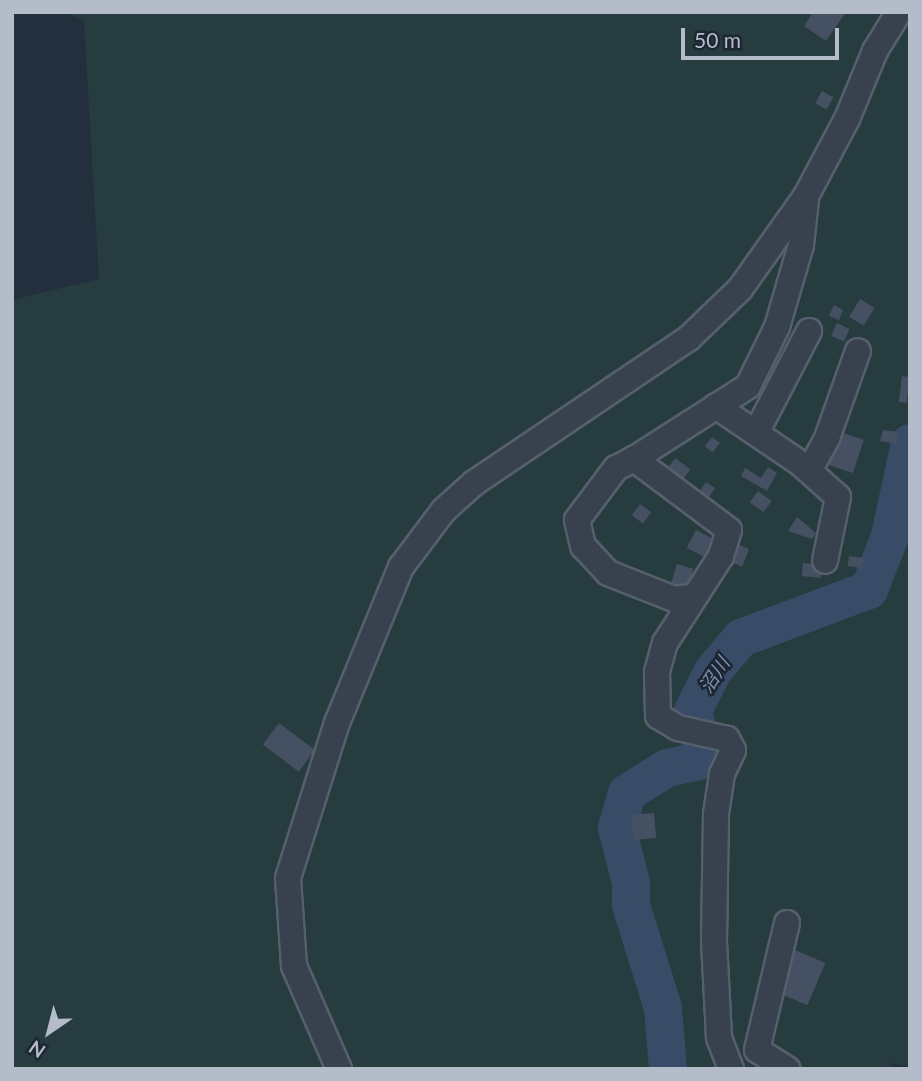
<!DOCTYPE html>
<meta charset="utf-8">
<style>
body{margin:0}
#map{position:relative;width:922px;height:1081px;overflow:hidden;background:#242f3e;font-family:Lato,"Noto Sans JP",sans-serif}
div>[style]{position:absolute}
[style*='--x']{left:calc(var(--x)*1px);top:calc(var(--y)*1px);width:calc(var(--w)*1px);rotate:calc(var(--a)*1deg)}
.green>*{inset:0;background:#263c3f}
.river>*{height:38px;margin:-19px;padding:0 19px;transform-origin:19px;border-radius:19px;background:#394c67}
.building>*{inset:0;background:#455162;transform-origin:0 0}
.roads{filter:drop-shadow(2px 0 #565f6c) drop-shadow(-2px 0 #565f6c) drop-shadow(0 2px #565f6c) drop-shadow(0 -2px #565f6c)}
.minor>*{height:24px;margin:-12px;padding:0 12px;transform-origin:12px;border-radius:12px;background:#38414e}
span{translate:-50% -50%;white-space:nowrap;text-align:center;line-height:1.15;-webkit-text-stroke:5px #1d2633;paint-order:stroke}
.water-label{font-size:19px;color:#7c92b1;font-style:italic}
.frame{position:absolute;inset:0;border:14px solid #b4bcc9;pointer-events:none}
.north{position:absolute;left:14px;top:997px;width:70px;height:70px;-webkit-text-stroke:5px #1d2633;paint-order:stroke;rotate:215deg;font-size:19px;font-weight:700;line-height:28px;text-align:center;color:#b4bcc9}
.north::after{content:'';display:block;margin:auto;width:24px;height:32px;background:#b4bcc9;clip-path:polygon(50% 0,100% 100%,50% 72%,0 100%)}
.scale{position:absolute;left:681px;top:28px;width:158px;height:32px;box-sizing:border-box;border:4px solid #b4bcc9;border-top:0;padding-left:9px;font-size:21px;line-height:24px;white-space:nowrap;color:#b4bcc9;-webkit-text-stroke:5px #1d2633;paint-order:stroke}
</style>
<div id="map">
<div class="green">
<i style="clip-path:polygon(68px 12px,910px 12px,910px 1067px,891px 1063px,892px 1069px,12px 1069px,12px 300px,99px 279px,84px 22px)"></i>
</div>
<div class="river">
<i style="--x:668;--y:1069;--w:61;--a:-94.7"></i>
<i style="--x:663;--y:1008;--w:108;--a:-107.3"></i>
<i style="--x:631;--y:905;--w:22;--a:-90"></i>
<i style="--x:631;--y:883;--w:57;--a:-104.3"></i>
<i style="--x:617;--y:828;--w:36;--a:-74"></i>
<i style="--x:627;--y:793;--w:47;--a:-32"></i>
<i style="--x:667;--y:768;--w:39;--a:-12"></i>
<i style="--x:705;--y:760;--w:50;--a:-103.8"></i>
<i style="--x:693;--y:711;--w:45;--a:-63.4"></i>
<i style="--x:713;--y:671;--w:43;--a:-49.7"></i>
<i style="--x:741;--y:638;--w:137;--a:-20.6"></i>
<i style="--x:869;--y:590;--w:58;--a:-68.7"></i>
<i style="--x:890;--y:536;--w:95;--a:-77.9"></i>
</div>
<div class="building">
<i style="clip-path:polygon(813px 12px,846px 12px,826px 41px,804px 26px)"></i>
<i style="left:822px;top:91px;width:13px;height:14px;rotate:29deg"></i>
<i style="left:860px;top:299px;width:17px;height:21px;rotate:31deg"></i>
<i style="clip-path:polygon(834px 305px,843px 310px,839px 320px,829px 316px)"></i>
<i style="left:837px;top:323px;width:14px;height:14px;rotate:25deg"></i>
<i style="left:902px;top:376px;width:8px;height:26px;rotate:7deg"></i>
<i style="clip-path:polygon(883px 430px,899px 432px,896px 444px,880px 441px)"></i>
<i style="left:840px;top:432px;width:25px;height:35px;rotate:18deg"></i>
<i style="left:712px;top:437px;width:10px;height:12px;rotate:37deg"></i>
<i style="left:675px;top:458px;width:19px;height:13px;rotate:36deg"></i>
<i style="clip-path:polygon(768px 467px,777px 473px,767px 491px,741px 476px,745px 468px,761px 478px)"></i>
<i style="left:706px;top:482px;width:11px;height:11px;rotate:34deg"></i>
<i style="left:758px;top:491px;width:17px;height:14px;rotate:36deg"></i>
<i style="left:640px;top:504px;width:14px;height:14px;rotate:36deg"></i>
<i style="clip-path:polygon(797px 517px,816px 533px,812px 539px,788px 531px)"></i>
<i style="left:696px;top:530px;width:21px;height:20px;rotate:28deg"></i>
<i style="left:739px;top:545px;width:11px;height:19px;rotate:22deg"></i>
<i style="left:849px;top:556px;width:15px;height:10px;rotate:8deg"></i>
<i style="left:803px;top:563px;width:19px;height:13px;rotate:6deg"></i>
<i style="left:677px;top:564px;width:17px;height:20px;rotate:17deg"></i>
<i style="left:279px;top:723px;width:45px;height:27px;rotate:37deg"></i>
<i style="left:654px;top:813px;width:25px;height:23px;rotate:85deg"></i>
<i style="left:795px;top:950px;width:33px;height:46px;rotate:23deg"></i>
</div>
<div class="roads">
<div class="minor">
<i style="--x:716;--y:406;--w:102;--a:34.2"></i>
<i style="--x:800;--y:463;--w:51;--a:41.8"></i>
<i style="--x:838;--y:497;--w:65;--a:101.5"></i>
<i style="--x:756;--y:433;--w:115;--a:-62.5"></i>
<i style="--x:634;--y:459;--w:20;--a:153"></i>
<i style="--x:616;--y:468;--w:65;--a:126.9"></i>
<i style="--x:577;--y:520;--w:27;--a:77"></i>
<i style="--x:583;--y:546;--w:37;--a:47"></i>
<i style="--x:608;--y:573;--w:71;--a:21.5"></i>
<i style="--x:674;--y:599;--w:17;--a:-7"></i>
<i style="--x:809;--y:471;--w:38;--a:-61"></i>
<i style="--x:827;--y:438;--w:92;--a:-70.4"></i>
<i style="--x:787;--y:923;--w:130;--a:103.3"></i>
<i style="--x:757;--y:1050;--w:36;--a:32"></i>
<i style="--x:339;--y:1069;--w:112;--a:-113.6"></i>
<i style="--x:294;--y:966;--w:88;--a:-93.9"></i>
<i style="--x:288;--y:878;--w:163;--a:-72.5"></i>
<i style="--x:337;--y:723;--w:169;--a:-67.7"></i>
<i style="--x:401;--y:567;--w:71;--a:-53"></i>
<i style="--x:444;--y:510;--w:40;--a:-42"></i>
<i style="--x:474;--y:483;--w:259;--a:-34"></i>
<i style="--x:689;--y:338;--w:71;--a:-43.9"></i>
<i style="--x:740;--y:289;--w:114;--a:-54.6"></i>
<i style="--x:806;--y:196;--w:87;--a:-62"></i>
<i style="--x:847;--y:119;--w:74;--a:-67.6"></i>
<i style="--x:875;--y:51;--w:46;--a:-58.4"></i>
<i style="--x:731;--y:1069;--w:34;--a:-111"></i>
<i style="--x:719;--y:1037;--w:96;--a:-93"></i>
<i style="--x:714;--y:941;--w:127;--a:-89.1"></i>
<i style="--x:716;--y:814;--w:40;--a:-81.5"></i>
<i style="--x:722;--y:774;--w:26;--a:-65"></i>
<i style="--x:733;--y:750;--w:13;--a:-119"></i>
<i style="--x:727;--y:739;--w:50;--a:-167.3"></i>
<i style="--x:678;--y:728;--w:23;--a:-149"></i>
<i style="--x:658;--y:716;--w:44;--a:-91.3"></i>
<i style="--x:657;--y:672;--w:30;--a:-75"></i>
<i style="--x:665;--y:643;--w:103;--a:-57.2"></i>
<i style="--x:721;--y:556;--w:27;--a:-73"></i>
<i style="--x:729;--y:530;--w:119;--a:-143.2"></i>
<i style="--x:634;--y:459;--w:135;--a:-32.6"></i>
<i style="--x:748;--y:386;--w:66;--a:-63.8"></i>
<i style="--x:777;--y:327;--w:85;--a:-73.7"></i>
<i style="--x:801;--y:245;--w:45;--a:-83.7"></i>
</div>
</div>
<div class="water-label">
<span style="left:714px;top:675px;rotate:-57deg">沼川</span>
</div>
<div class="frame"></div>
<div class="north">N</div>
<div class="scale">50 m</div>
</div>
